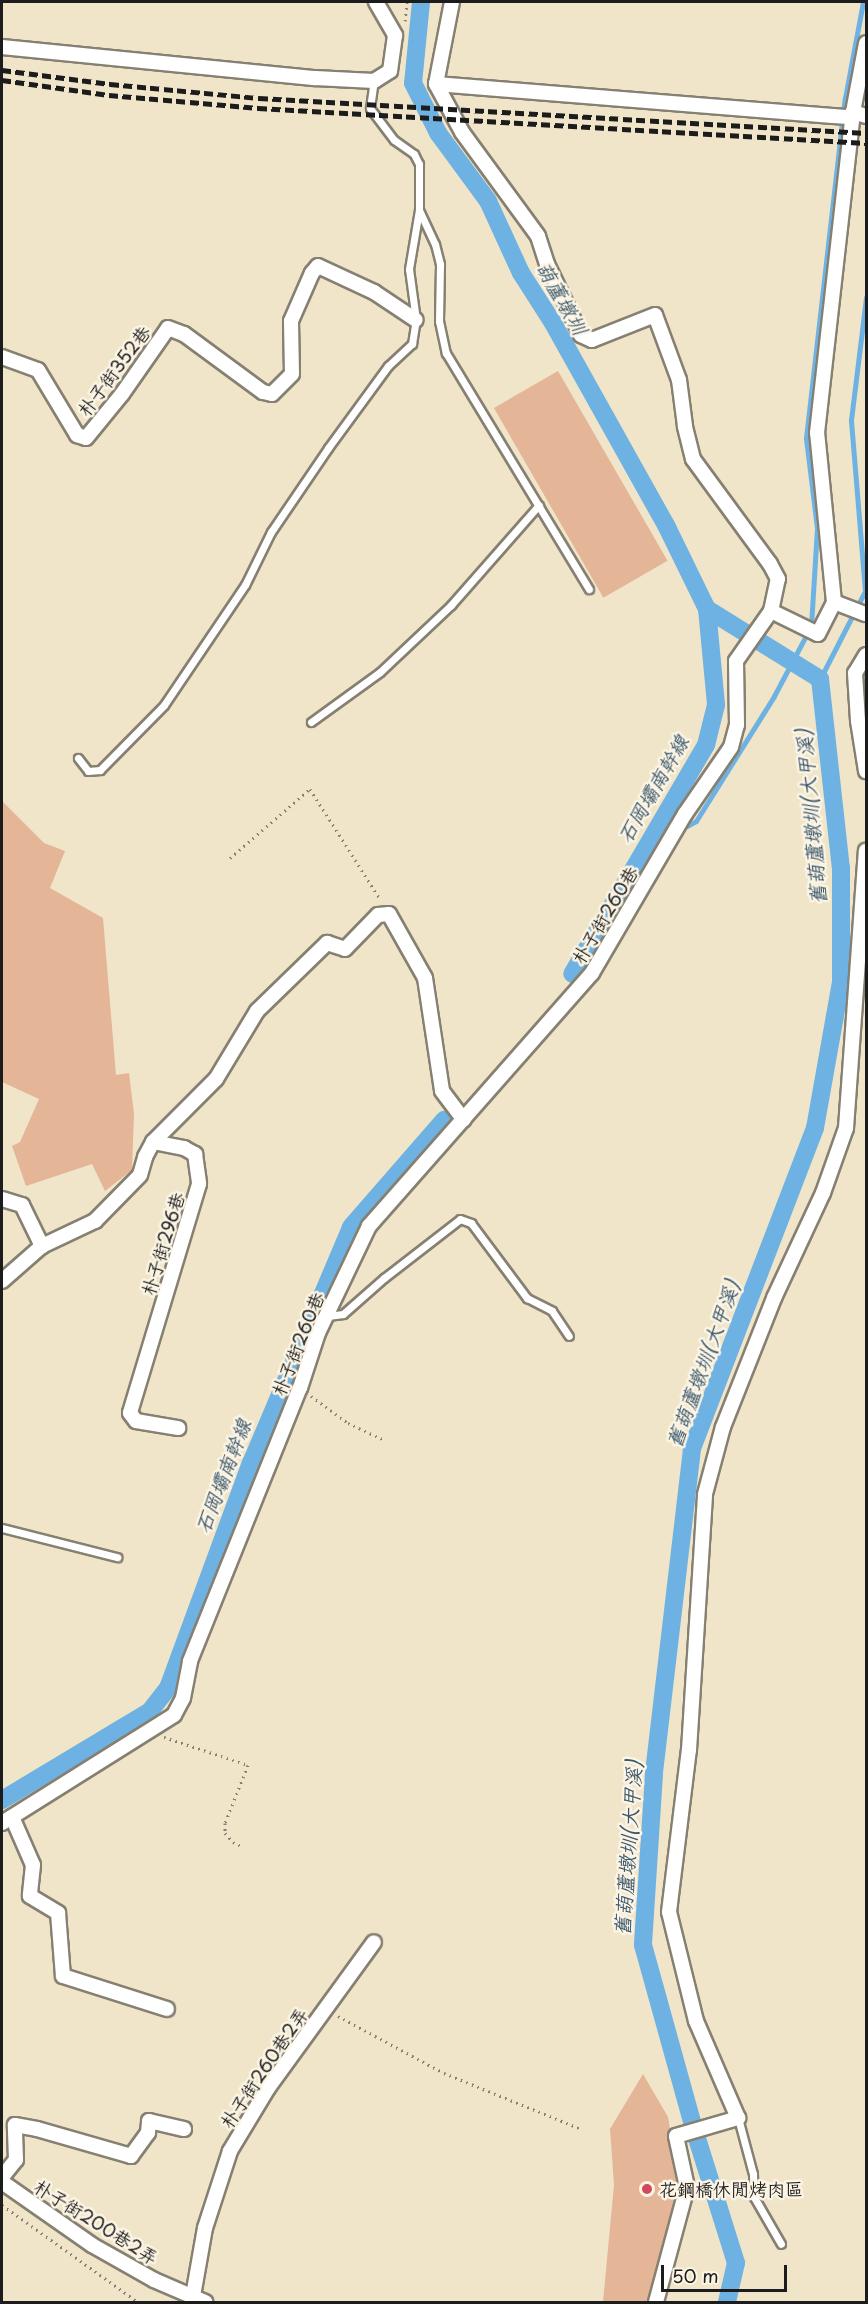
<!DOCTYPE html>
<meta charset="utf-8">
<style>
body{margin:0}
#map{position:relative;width:868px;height:2304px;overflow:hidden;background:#f0e5c8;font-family:"Playpen Sans","LXGW WenKai TC",sans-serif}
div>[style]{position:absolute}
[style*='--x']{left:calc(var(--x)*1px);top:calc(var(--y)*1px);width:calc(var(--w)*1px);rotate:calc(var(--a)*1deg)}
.stream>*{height:5px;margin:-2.5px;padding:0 2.5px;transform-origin:2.5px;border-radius:2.5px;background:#6db2e3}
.canal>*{height:18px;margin:-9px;padding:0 9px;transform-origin:9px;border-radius:9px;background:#6db2e3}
.building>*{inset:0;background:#e4b596;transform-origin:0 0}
.path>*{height:3px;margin-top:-1.5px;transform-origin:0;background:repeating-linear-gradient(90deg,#868072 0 1.5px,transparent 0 6px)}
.roads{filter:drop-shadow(2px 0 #868072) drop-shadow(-2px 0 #868072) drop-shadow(0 2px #868072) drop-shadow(0 -2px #868072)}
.lane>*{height:7px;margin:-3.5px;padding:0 3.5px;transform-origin:3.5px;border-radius:3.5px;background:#fff}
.street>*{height:14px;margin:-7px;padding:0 7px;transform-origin:7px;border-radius:7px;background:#fff}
.rail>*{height:4.5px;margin-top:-2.25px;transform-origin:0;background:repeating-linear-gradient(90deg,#1c1c1c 0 9px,transparent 0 13.5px)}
.dots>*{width:16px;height:16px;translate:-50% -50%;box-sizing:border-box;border:3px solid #fcf5e5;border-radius:50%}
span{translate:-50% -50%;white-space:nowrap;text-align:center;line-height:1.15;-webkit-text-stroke:5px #fcf5e5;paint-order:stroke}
.street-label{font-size:18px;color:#1c1c1c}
.poi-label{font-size:18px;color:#1c1c1c}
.left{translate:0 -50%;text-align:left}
.water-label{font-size:20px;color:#3c586c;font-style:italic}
.frame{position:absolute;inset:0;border:3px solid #1c1c1c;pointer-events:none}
.scale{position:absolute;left:661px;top:2265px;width:126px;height:27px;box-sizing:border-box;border:3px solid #1c1c1c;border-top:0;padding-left:8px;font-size:18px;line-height:21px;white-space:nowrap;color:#1c1c1c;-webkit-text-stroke:4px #fcf5e5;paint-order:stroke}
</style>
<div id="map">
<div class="stream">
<i style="--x:820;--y:679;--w:99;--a:-62.9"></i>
<i style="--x:865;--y:591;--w:172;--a:-94.7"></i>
<i style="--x:851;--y:420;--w:124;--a:-83"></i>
<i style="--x:687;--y:826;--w:10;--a:-29"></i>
<i style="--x:696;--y:821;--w:147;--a:-58"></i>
<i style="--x:774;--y:696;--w:79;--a:-62.1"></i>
<i style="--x:811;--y:626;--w:98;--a:-86.5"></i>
<i style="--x:817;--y:528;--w:91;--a:-97"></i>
<i style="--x:806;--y:438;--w:342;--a:-83.5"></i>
<i style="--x:845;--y:98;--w:98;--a:-79.4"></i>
</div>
<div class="canal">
<i style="--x:421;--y:2;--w:81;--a:95.6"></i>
<i style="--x:413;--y:83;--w:56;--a:63.4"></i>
<i style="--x:438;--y:133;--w:84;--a:53.7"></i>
<i style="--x:488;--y:201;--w:79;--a:65.4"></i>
<i style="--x:521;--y:273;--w:59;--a:57.4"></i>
<i style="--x:553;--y:323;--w:231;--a:60.8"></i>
<i style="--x:666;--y:525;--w:93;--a:64"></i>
<i style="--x:707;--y:609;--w:96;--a:84.6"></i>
<i style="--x:716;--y:705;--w:41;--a:104"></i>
<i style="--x:706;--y:745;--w:265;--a:120.3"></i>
<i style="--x:707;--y:609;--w:133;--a:31.8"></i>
<i style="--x:820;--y:679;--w:190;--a:83.7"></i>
<i style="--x:841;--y:868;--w:114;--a:90"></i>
<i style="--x:841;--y:982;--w:148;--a:100.1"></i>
<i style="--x:815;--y:1128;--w:344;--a:111"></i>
<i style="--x:692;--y:1449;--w:327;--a:96.7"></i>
<i style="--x:654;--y:1774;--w:171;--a:93.7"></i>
<i style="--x:643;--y:1945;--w:194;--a:74.5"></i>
<i style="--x:695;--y:2132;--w:137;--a:72.6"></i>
<i style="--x:736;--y:2263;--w:40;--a:103"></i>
<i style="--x:2;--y:1800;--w:173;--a:-31"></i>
<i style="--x:150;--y:1711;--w:29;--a:-52"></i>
<i style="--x:168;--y:1688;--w:240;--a:-69.8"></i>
<i style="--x:251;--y:1463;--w:256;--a:-67"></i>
<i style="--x:351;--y:1227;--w:142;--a:-49"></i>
</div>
<div class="building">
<i style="left:558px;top:371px;width:219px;height:74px;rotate:60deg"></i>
<i style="clip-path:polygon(2px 801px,44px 843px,65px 851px,50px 888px,103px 918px,116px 1075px,129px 1073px,134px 1114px,132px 1170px,105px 1191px,92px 1164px,26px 1186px,12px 1146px,20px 1142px,39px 1099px,2px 1082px)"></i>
<i style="clip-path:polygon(643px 2074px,668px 2117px,670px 2129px,667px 2138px,678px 2187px,647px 2302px,603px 2302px,614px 2185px,610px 2129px)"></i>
</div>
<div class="path">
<i style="--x:405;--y:21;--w:19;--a:-84"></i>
<i style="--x:230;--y:858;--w:106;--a:-40.8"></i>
<i style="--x:310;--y:789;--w:130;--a:57.5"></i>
<i style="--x:311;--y:1396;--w:46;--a:36.1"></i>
<i style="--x:348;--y:1423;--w:38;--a:25"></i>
<i style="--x:164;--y:1737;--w:89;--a:18.4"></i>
<i style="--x:248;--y:1765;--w:62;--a:111.6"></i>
<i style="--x:225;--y:1823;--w:10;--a:90"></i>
<i style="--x:225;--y:1833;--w:12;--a:48"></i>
<i style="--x:233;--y:1842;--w:11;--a:27"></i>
<i style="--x:338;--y:2016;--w:120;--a:28.3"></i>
<i style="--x:444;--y:2073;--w:148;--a:22.2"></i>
<i style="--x:2;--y:2205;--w:167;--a:35.5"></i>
</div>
<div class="roads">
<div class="lane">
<i style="--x:419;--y:210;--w:38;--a:65"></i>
<i style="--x:435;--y:244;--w:21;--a:76"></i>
<i style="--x:440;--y:264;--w:57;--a:91"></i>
<i style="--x:439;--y:321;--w:33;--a:78"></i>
<i style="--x:446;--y:353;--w:276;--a:58.8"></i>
<i style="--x:311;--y:722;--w:85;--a:-35.9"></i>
<i style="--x:380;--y:672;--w:98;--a:-43.3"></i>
<i style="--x:451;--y:605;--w:133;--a:-48.7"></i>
<i style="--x:78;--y:758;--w:16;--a:52"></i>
<i style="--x:88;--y:771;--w:12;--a:-5"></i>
<i style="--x:100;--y:770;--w:91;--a:-45.4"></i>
<i style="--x:164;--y:705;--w:145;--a:-56"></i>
<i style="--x:245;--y:585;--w:59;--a:-63.9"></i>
<i style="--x:271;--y:532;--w:102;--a:-55.8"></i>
<i style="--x:328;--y:448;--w:102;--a:-53.8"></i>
<i style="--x:388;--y:366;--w:33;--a:-43"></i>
<i style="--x:412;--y:344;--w:24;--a:-81"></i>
<i style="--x:416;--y:320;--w:51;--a:-97.8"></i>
<i style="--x:409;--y:269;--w:60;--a:-80.4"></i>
<i style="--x:419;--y:210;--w:46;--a:-90"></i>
<i style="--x:419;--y:164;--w:11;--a:-117"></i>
<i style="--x:414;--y:154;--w:24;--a:-145"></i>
<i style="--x:394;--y:140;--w:40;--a:-127"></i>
<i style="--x:370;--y:108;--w:27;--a:-82"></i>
<i style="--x:328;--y:1316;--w:15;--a:-8"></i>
<i style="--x:343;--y:1314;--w:55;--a:-41.3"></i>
<i style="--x:384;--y:1278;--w:96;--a:-37.8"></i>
<i style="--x:460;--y:1219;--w:12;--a:20"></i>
<i style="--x:471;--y:1223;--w:94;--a:53.3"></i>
<i style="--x:527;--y:1298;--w:28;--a:27"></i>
<i style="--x:552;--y:1311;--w:30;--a:56"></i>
<i style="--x:2;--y:1528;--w:119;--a:14.2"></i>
<i style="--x:738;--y:2118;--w:58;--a:75"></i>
<i style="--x:753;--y:2174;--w:23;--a:88"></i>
<i style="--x:754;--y:2197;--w:54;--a:60.1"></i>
</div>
<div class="street">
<i style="--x:2;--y:47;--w:315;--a:5.7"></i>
<i style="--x:315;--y:78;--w:59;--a:2.9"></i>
<i style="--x:374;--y:81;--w:19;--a:-32"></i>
<i style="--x:390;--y:71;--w:36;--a:-82"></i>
<i style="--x:395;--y:35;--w:38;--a:-120"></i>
<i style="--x:436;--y:84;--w:398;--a:4.6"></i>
<i style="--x:833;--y:116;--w:16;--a:4"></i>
<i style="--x:849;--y:117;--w:6;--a:-51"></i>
<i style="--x:853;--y:112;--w:14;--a:17"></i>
<i style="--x:2;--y:357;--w:38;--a:20"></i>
<i style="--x:38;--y:370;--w:76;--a:59"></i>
<i style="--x:77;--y:435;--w:9;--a:18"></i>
<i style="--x:86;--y:438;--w:57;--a:-50.7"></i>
<i style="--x:122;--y:394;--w:80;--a:-55.1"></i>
<i style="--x:168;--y:328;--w:17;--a:21"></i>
<i style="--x:184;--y:334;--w:98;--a:36.3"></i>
<i style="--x:263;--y:392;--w:9;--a:13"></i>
<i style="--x:272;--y:394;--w:28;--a:-45"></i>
<i style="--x:292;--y:374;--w:53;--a:-91.1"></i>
<i style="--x:291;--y:321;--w:52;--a:-66.4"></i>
<i style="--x:312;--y:273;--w:9;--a:-49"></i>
<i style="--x:318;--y:266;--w:62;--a:24.9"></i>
<i style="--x:374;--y:292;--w:50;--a:33.7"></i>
<i style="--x:834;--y:602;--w:34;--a:21"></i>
<i style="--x:771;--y:611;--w:52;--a:26.1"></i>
<i style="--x:818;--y:634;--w:36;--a:-63"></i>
<i style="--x:834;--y:602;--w:170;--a:-95.7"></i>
<i style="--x:817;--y:433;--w:323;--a:-83.6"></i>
<i style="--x:853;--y:112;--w:70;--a:-79.3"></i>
<i style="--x:866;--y:655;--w:21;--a:121"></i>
<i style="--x:855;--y:673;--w:48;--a:86.4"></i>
<i style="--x:858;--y:721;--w:51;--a:80.9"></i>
<i style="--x:153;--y:1142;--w:89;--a:-45"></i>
<i style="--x:216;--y:1079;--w:79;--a:-58.9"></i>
<i style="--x:257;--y:1011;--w:98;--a:-44.2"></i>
<i style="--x:327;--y:943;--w:19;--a:18"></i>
<i style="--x:345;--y:949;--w:47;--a:-45.9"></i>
<i style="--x:378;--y:915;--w:11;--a:-5"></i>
<i style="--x:389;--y:914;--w:73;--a:60.6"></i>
<i style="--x:425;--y:978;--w:114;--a:81.4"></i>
<i style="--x:442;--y:1091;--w:36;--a:53"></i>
<i style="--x:2;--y:1199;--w:21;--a:17"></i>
<i style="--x:22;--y:1205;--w:46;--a:64"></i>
<i style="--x:42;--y:1246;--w:59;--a:-25.3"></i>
<i style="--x:95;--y:1221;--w:64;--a:-45.6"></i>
<i style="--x:140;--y:1175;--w:19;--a:-74"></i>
<i style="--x:145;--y:1157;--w:17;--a:-62"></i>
<i style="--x:153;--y:1142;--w:32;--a:11"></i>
<i style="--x:184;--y:1148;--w:13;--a:29"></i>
<i style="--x:195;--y:1154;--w:30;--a:82"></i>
<i style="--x:199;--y:1184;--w:239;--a:106.8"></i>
<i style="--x:130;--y:1413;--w:10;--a:53"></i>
<i style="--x:136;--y:1421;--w:43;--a:9.5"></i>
<i style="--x:2;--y:1281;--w:53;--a:-41.2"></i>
<i style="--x:12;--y:1817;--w:52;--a:66.4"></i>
<i style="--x:33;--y:1865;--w:31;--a:96"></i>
<i style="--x:30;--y:1896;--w:33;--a:31"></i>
<i style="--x:58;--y:1913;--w:63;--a:85.5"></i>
<i style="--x:63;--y:1976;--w:109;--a:17.6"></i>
<i style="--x:2;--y:1823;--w:203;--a:-32.1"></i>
<i style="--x:174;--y:1715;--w:19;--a:-62"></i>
<i style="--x:183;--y:1698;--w:38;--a:-79"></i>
<i style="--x:190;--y:1661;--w:294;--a:-68.1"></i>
<i style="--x:300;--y:1388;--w:58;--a:-71.9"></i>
<i style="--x:318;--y:1333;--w:119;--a:-64.5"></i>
<i style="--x:369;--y:1226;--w:337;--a:-48.6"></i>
<i style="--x:592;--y:973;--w:184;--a:-59.7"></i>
<i style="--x:685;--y:814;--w:81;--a:-55.5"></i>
<i style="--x:731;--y:747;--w:23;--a:-75"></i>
<i style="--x:737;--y:725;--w:64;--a:-90.9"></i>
<i style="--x:736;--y:661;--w:61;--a:-55"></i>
<i style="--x:771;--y:611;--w:33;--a:-78"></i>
<i style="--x:778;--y:579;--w:17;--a:-118"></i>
<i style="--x:770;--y:564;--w:130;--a:-126.3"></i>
<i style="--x:693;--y:459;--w:34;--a:-104"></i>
<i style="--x:685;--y:426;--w:46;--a:-97.4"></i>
<i style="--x:679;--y:380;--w:69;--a:-110.3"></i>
<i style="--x:655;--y:315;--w:68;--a:158.4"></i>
<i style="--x:592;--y:340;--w:12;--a:-156"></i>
<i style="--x:581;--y:335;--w:79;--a:-115.6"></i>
<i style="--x:547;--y:264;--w:29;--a:-108"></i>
<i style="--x:538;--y:236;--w:129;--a:-126.2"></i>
<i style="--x:462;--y:132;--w:55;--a:-118.4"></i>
<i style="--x:436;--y:84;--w:84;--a:-79"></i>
<i style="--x:2;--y:2177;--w:22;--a:-51"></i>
<i style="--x:16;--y:2160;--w:35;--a:-92"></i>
<i style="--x:15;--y:2125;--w:22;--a:10"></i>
<i style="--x:37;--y:2129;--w:98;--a:16"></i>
<i style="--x:131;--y:2156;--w:29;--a:-54"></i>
<i style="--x:148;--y:2133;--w:12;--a:-85"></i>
<i style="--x:149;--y:2121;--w:36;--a:13"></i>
<i style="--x:2;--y:2182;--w:110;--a:35"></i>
<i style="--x:92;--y:2245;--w:71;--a:29.4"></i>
<i style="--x:154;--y:2280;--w:56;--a:23.3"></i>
<i style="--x:193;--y:2296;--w:69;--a:-80"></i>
<i style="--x:205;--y:2228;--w:81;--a:-72"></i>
<i style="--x:230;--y:2151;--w:74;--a:-58.9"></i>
<i style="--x:268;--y:2088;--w:180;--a:-54"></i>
<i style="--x:656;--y:2302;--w:119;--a:-74.9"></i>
<i style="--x:687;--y:2187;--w:52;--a:-102.2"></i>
<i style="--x:676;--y:2136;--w:65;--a:-16.2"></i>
<i style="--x:738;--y:2118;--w:106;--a:-113.4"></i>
<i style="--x:696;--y:2021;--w:112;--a:-103.9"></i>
<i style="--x:669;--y:1912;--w:163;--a:-83"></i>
<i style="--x:689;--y:1750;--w:256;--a:-86.4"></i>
<i style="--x:705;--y:1494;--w:69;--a:-75"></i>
<i style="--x:723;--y:1427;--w:139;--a:-68.4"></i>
<i style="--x:774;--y:1298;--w:116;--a:-65"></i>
<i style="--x:823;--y:1193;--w:69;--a:-70.5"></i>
<i style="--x:846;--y:1128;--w:278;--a:-85.9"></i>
</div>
</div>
<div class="rail">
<i style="--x:2;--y:70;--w:109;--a:7.4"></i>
<i style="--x:110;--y:84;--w:150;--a:5.4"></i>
<i style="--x:259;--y:98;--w:608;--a:3.3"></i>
<i style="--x:2;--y:80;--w:108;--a:8"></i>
<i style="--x:109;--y:95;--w:150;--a:5"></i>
<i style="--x:258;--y:108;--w:609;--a:3.29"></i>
</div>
<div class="dots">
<i style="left:647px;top:2189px;background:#d1495b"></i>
</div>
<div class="street-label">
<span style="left:114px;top:371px;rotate:-53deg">朴子街352巷</span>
<span style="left:605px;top:915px;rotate:-59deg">朴子街260巷</span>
<span style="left:163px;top:1244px;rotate:-73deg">朴子街296巷</span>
<span style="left:298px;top:1344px;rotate:-68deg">朴子街260巷</span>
<span style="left:264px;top:2068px;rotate:-56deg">朴子街260巷2弄</span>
<span style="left:96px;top:2222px;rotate:32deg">朴子街200巷2弄</span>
</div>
<div class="poi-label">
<span class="left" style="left:659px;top:2189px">花鋼橋休閒烤肉區</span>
</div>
<div class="water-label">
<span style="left:562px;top:298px;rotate:60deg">葫蘆墩圳</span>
<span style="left:653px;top:789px;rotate:-60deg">石岡壩南幹線</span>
<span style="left:811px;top:817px;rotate:-95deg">舊葫蘆墩圳(大甲溪)</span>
<span style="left:703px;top:1364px;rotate:-70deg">舊葫蘆墩圳(大甲溪)</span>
<span style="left:223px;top:1476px;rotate:-69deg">石岡壩南幹線</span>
<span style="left:628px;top:1848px;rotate:-86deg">舊葫蘆墩圳(大甲溪)</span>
</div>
<div class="frame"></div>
<div class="scale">50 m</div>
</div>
